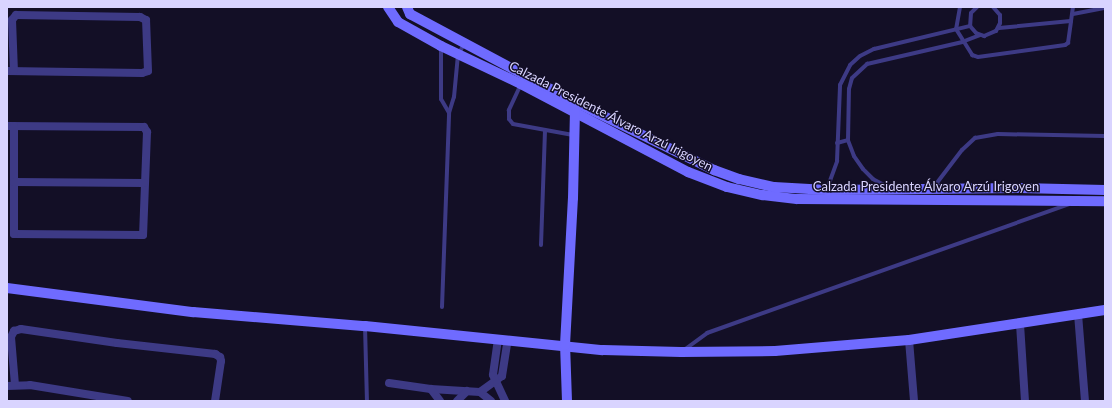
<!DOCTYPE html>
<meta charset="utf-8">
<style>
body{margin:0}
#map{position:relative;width:1112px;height:408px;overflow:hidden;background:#130f26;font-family:Lato,sans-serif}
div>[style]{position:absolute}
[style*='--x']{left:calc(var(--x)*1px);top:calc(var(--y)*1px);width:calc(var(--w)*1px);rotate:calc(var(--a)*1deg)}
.lane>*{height:4px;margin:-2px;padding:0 2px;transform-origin:2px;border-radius:2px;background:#3d3a85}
.street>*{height:8px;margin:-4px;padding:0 4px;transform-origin:4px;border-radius:4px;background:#3d3a85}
.secondary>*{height:10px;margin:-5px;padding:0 5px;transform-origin:5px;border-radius:5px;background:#6f6bff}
span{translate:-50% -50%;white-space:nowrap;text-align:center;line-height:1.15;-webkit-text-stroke:3px #130f26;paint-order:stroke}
.street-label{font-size:13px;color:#d9d4ff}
.frame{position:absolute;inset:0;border:8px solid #d9d4ff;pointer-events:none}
</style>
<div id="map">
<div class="lane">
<i style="--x:960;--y:7;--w:22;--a:100"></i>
<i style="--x:956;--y:29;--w:31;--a:58"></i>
<i style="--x:972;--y:55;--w:6;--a:18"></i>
<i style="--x:978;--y:57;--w:88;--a:-7.9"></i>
<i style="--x:1065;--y:45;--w:4;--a:-34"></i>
<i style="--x:1068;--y:43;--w:22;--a:-82"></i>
<i style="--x:977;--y:7;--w:8;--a:135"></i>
<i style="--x:971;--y:13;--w:13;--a:94"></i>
<i style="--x:970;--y:26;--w:9;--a:49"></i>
<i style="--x:976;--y:33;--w:9;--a:21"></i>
<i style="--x:984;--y:36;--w:13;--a:-23"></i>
<i style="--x:996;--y:31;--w:9;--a:-63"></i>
<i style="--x:1000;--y:23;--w:8;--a:-90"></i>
<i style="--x:1000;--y:15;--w:11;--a:-131"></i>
<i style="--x:1073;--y:14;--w:33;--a:-11"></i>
<i style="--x:999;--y:28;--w:72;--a:-5.6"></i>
<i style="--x:1071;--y:21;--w:14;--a:-82"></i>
<i style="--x:441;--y:47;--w:52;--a:90"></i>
<i style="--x:441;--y:99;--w:16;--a:60"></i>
<i style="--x:521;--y:84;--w:29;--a:115"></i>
<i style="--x:509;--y:110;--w:9;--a:90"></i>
<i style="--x:509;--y:119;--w:6;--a:51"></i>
<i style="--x:513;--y:124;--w:61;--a:10.4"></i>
<i style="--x:837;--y:143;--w:11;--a:-15"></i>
<i style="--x:886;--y:186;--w:15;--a:-152"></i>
<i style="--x:873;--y:179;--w:14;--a:-135"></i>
<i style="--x:863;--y:169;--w:16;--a:-125"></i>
<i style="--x:854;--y:156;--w:17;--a:-111"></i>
<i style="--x:848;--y:140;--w:51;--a:-88.9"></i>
<i style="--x:849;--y:89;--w:11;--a:-75"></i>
<i style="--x:852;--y:78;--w:21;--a:-43"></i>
<i style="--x:867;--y:64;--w:98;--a:-13"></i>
<i style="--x:962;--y:42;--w:19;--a:-21"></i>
<i style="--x:933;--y:188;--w:48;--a:-52.7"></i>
<i style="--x:962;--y:150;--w:18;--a:-43"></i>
<i style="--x:975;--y:138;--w:23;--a:-10"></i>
<i style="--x:998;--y:134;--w:107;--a:1.1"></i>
<i style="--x:827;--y:189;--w:30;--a:-70"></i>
<i style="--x:837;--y:161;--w:76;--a:-87.7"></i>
<i style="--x:840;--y:85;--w:22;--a:-63"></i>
<i style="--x:850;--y:65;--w:13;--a:-42"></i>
<i style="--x:860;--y:56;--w:16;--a:-27"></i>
<i style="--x:874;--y:49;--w:99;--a:-13.5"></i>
<i style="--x:541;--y:245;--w:114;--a:-88"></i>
<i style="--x:442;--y:307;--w:194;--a:-87.9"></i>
<i style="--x:449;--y:113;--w:17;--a:-73"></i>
<i style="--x:454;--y:97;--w:42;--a:-84.6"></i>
<i style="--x:458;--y:55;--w:13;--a:-61"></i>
<i style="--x:365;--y:326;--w:75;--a:88.5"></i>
<i style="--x:684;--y:350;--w:29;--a:-36"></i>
<i style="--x:707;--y:333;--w:385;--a:-19.6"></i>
</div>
<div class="street">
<i style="--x:7;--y:71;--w:135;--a:0.8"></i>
<i style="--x:142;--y:73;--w:6;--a:-18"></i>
<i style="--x:148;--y:71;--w:51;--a:-92.2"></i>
<i style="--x:146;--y:20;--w:7;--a:-153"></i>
<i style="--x:140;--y:17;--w:124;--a:-179.1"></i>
<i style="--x:16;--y:15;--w:6;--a:129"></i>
<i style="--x:12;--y:20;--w:51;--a:87.8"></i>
<i style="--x:7;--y:126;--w:137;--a:0.4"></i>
<i style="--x:144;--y:127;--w:6;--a:59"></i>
<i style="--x:147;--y:132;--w:103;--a:92.2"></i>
<i style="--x:143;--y:235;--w:129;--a:-179.6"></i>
<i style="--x:14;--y:234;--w:108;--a:-90"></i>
<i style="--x:14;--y:182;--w:130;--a:0.4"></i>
<i style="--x:1078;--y:314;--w:87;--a:85.4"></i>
<i style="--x:1020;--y:324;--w:77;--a:86.3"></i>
<i style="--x:498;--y:339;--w:36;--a:98"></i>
<i style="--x:493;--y:375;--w:29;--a:65"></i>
<i style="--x:909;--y:340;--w:61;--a:85.3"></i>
<i style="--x:389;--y:383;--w:42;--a:8.1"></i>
<i style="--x:431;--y:389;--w:49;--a:3.5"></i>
<i style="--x:480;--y:392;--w:14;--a:39"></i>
<i style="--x:15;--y:385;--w:48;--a:-94.8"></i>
<i style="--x:11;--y:337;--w:7;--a:-63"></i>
<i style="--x:14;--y:331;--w:7;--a:-16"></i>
<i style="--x:21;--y:329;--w:97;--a:8.3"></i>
<i style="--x:117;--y:343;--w:99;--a:6.4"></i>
<i style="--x:215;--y:354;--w:6;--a:31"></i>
<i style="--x:220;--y:357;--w:4;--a:76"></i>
<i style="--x:221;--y:361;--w:40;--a:98.5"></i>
<i style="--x:7;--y:386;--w:23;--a:-2"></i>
<i style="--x:30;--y:385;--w:99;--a:9.3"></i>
<i style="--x:431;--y:389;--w:15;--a:53"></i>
<i style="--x:480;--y:392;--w:27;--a:-36"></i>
<i style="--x:502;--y:376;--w:36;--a:-81"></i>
<i style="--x:457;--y:401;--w:14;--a:-45"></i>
</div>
<div class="secondary">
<i style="--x:388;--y:7;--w:18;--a:56"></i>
<i style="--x:398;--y:22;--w:49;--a:29.2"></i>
<i style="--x:441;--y:46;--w:89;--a:25.4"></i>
<i style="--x:521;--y:84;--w:189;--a:27.8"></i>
<i style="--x:688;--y:172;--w:42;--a:21"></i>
<i style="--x:727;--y:187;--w:37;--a:13"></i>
<i style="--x:763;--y:195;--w:34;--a:7"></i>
<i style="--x:797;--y:199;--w:308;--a:0.4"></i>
<i style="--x:407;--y:7;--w:8;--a:67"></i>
<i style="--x:410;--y:14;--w:189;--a:28.1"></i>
<i style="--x:577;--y:103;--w:153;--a:26.1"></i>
<i style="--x:714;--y:170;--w:27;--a:20"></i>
<i style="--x:739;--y:179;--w:36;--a:13"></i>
<i style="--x:774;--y:187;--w:53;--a:3.2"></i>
<i style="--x:827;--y:190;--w:193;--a:-0.6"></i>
<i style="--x:1020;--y:188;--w:85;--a:1.3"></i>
<i style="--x:7;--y:288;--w:188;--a:7.4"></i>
<i style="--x:193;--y:312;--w:173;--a:4.7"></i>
<i style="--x:365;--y:326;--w:239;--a:5.8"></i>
<i style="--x:603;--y:350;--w:78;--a:1.5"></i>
<i style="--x:681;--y:352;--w:94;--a:-0.6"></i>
<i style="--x:775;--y:351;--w:134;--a:-4.7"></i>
<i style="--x:909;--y:340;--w:198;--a:-8.7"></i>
<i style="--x:567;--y:401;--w:56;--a:-92"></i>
<i style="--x:565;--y:345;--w:147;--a:-86.9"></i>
<i style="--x:573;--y:198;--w:90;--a:-88.7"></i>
</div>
<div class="street-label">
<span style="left:611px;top:116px;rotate:27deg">Calzada Presidente Álvaro Arzú Irigoyen</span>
<span style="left:926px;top:186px">Calzada Presidente Álvaro Arzú Irigoyen</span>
</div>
<div class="frame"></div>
</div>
